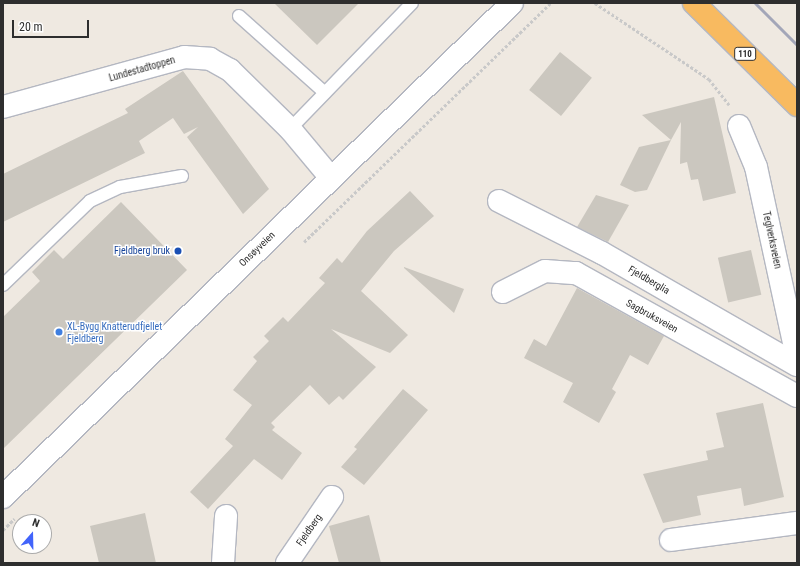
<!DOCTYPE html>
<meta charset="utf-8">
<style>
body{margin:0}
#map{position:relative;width:800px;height:566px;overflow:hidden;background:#efe9e1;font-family:"Roboto Condensed",sans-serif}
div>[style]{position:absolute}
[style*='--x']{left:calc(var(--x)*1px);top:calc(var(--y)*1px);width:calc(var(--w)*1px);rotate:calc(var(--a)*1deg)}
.building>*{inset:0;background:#cbc7bf;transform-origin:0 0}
.path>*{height:2.5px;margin-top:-1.25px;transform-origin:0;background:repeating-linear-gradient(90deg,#c9c9c9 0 3px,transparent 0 5px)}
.roads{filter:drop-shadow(1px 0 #b4b7c1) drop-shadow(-1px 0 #b4b7c1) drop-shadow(0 1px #b4b7c1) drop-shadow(0 -1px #b4b7c1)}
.service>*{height:12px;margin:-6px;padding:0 6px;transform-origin:6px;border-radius:6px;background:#fff}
.minor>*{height:22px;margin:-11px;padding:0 11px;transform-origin:11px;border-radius:11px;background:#fff}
.tertiary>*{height:22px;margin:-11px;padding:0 11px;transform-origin:11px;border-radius:11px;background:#fff}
.trunk>*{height:22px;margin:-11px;padding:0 11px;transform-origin:11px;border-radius:11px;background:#f8ba60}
.rail>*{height:3px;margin:-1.5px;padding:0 1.5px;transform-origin:1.5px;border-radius:1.5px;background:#a3a6b8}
.dots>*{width:11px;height:11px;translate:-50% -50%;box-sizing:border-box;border:2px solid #fff;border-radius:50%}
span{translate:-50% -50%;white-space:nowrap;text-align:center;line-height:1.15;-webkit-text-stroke:3px #fff;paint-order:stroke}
.shield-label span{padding:1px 3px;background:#fff;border:1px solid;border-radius:3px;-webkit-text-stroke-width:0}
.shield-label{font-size:9px;color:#2e2e2e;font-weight:700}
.street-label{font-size:10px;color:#2e2e2e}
.transit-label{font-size:10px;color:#164399}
.right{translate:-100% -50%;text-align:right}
.shop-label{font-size:10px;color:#366cbe}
.left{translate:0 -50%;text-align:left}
.frame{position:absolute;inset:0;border:4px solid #2e2e2e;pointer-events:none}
.north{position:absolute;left:12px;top:514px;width:40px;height:40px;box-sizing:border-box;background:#fff;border:1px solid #ababab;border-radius:50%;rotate:20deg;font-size:11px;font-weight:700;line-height:16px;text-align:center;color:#2e2e2e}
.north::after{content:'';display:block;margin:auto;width:14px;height:18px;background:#4264fb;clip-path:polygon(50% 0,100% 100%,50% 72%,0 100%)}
.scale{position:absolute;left:12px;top:20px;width:77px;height:18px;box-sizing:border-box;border:2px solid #2e2e2e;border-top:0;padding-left:5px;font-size:12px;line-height:14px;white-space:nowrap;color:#2e2e2e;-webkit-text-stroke:3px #fff;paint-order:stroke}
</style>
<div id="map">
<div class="building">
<i style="clip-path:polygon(274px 3px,359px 3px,317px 45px)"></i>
<i style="left:560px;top:52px;width:41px;height:49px;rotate:39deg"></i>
<i style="clip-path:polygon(183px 71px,269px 189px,243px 214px,187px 137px,198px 127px,184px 134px,173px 118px,139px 141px,145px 153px,3px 222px,3px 174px,128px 113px,125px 109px)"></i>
<i style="clip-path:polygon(714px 97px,736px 193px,703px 201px,698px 179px,691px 180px,687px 162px,680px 164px,681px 122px,671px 140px,642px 115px)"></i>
<i style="clip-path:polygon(671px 140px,647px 190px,635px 192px,620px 185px,639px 147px)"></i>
<i style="clip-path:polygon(410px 191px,434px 216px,394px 251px,361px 291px,408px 335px,390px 353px,331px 329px,376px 367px,343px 400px,339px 396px,329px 405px,310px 385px,271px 423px,275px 427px,272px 430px,302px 453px,282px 480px,254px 459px,208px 509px,190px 492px,233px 446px,225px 439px,252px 405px,233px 390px,257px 361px,253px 357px,269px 341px,264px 336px,283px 317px,288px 322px,325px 283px,319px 278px,337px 258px,342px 263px,367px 231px)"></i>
<i style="clip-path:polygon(596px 195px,629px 205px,608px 242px,577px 227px)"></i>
<i style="clip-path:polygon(121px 202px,187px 270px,3px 449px,3px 317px,40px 281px,32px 272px,54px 250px,63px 259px)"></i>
<i style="left:751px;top:250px;width:46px;height:34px;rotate:77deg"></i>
<i style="clip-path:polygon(404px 267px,464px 289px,454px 313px,404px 268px)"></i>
<i style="clip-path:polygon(577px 288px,664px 336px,648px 365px,630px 355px,612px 389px,616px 392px,599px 423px,563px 402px,573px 383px,524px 358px,534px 339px,546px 346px)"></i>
<i style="clip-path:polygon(403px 389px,428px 410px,364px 485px,341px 467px,357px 449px,354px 447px)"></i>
<i style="clip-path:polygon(763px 403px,784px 497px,744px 506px,741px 488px,697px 496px,701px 515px,663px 523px,643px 474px,708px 460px,706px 451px,724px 447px,716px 413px)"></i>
<i style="clip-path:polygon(145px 513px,156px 563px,99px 563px,90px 526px)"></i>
<i style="clip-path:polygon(369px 515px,381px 563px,339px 563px,329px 526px)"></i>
</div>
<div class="path">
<i style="--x:595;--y:3;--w:137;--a:33.7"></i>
<i style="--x:709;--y:79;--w:33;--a:52"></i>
<i style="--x:304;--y:242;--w:344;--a:-44.1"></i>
<i style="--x:3;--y:530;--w:16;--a:-45"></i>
</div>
<div class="roads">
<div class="service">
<i style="--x:239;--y:16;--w:115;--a:41.8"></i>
<i style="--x:290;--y:129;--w:175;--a:-45.9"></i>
<i style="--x:3;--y:285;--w:121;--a:-44"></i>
<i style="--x:90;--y:201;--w:33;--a:-25"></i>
<i style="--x:120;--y:187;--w:63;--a:-10.1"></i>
</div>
<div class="minor">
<i style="--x:3;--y:107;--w:188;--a:-15.4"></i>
<i style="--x:184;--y:57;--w:26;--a:4"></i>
<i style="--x:210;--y:59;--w:23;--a:29"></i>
<i style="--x:230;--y:70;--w:84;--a:44.5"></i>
<i style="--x:290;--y:129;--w:64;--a:50.1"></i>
<i style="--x:739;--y:126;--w:44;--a:67.5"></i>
<i style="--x:756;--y:167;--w:194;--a:77.8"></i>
<i style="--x:499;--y:201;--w:115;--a:26.8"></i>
<i style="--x:602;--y:253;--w:225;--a:29.9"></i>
<i style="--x:503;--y:292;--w:47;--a:-26.6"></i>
<i style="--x:545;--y:271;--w:31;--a:4"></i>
<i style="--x:576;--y:273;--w:253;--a:29.1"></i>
<i style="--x:671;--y:540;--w:127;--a:-7.7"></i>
<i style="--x:223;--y:563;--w:47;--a:-86.3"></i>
<i style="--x:287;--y:563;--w:80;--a:-55.7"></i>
</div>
<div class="tertiary">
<i style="--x:3;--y:497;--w:709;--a:-44.14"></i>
</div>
<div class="trunk">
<i style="--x:694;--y:3;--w:145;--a:44.7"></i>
</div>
</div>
<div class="rail">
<i style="--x:755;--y:3;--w:59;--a:45"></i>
</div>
<div class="dots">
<i style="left:178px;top:251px;background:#1a4fb4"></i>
<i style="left:59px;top:332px;background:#3f7fe0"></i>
</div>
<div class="shield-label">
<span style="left:745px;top:54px">110</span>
</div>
<div class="street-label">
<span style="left:142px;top:69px;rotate:-16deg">Lundestadtoppen</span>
<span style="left:772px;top:240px;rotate:78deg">Teglverksveien</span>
<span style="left:257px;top:249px;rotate:-44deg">Onsøyveien</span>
<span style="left:649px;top:280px;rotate:30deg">Fjeldberglia</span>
<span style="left:652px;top:316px;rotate:29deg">Sagbruksveien</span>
<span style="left:309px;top:530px;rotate:-55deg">Fjeldberg</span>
</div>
<div class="transit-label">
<span class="right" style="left:170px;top:251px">Fjeldberg bruk</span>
</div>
<div class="shop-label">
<span class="left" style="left:67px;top:332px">XL-Bygg Knatterudfjellet<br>Fjeldberg</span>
</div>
<div class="frame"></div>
<div class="north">N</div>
<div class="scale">20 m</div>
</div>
